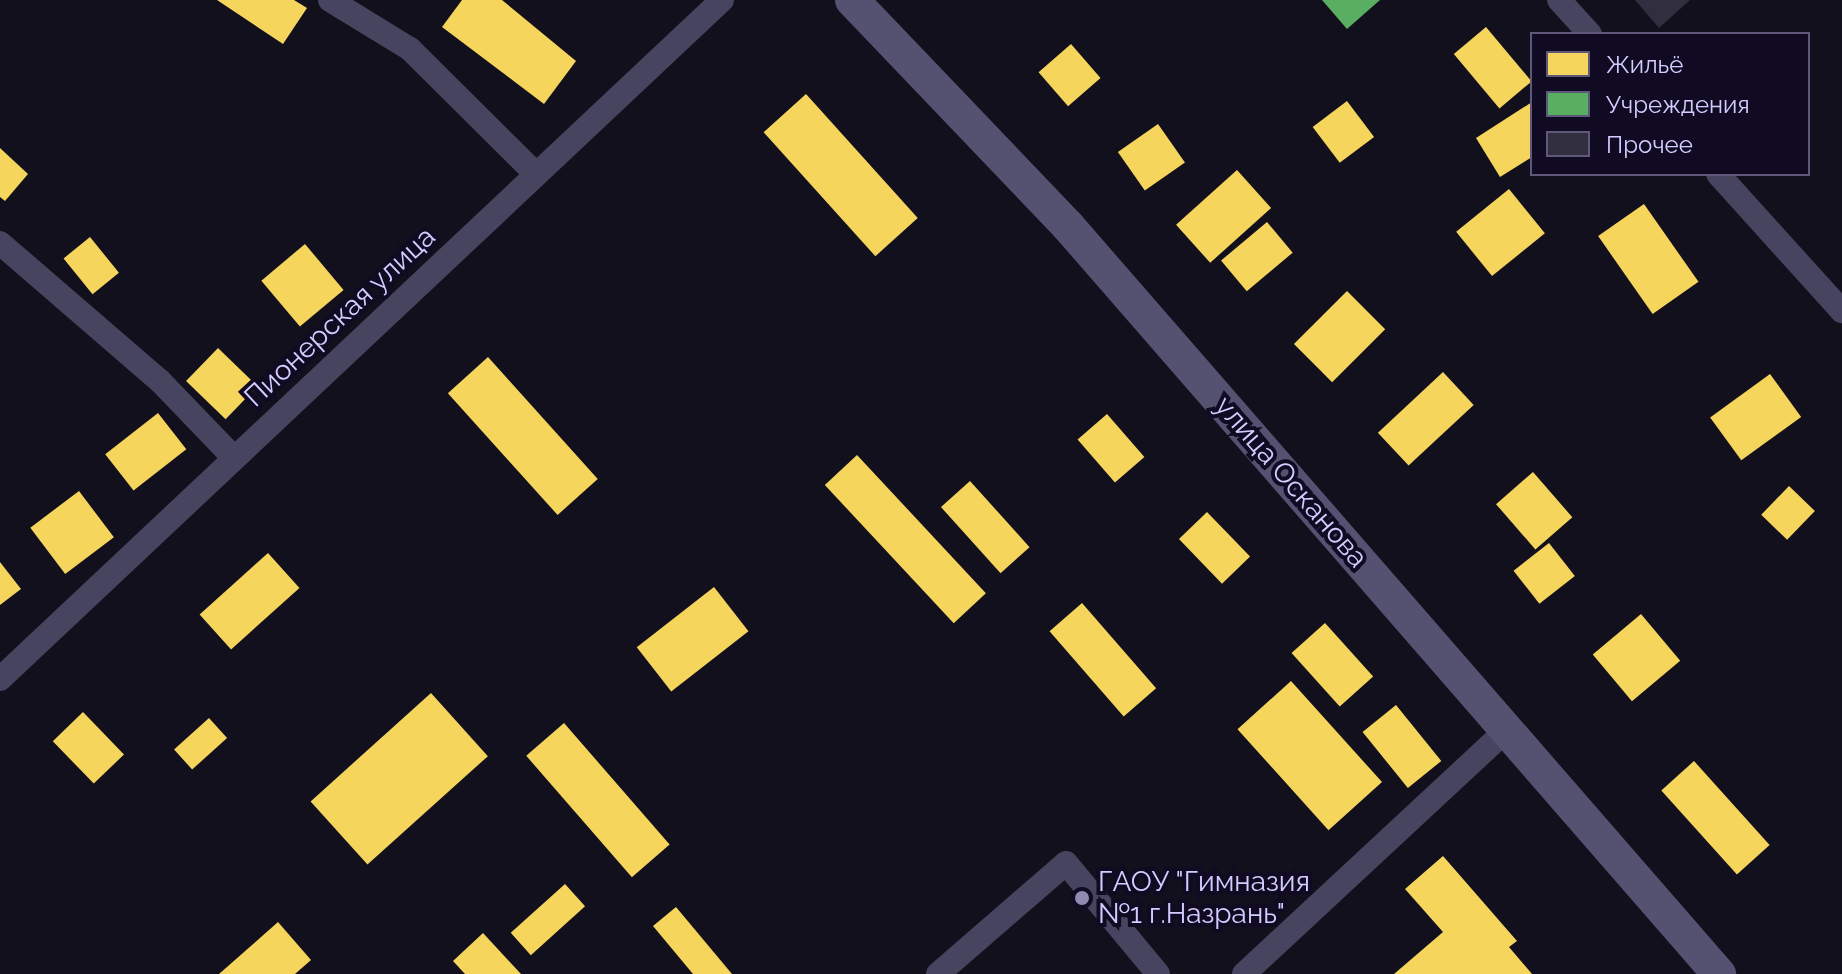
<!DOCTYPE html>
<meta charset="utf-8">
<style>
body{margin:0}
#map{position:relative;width:1842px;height:974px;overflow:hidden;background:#13101d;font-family:Raleway,sans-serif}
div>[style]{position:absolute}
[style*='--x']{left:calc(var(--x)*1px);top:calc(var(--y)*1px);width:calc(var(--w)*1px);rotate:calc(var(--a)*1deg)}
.homes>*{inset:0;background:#f6d55c;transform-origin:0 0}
.public>*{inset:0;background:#5aae61}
.building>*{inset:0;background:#312e3f}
.street>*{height:24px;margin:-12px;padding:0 12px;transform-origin:12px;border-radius:12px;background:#46445e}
.secondary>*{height:34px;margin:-17px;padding:0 17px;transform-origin:17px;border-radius:17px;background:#545171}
.dots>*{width:22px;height:22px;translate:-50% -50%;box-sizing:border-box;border:4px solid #100b22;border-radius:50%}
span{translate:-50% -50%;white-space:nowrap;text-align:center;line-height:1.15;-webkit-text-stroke:8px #100b22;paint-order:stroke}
.street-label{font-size:28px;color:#d4ccff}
.poi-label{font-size:28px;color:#d4ccff}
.left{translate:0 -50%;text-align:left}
.legend{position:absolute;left:1530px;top:32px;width:280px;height:144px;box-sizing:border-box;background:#100b22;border:2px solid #5e587a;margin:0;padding:10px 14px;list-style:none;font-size:24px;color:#d4ccff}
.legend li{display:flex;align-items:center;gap:16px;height:40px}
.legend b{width:40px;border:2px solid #5e587a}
</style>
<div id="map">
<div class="homes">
<i style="clip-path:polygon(217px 0,294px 0,307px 8px,283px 44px)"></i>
<i style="clip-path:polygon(462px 0,502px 0,576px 61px,544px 104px,442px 27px)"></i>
<i style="left:1486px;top:27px;width:71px;height:42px;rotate:50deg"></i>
<i style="left:1071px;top:44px;width:45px;height:43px;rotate:49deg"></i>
<i style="left:806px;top:94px;width:167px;height:57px;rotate:48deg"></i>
<i style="left:1347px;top:101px;width:45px;height:43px;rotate:53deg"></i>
<i style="clip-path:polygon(1532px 102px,1532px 157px,1500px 177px,1476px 138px)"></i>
<i style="left:1158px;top:124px;width:47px;height:49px;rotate:55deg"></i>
<i style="clip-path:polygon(0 148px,28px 174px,5px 201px,0 197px)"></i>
<i style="left:1237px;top:170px;width:51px;height:82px;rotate:48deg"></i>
<i style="left:1509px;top:189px;width:57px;height:68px;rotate:51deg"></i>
<i style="left:1644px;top:204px;width:95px;height:56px;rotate:55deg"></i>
<i style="left:1267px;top:222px;width:40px;height:60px;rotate:50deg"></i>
<i style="left:90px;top:237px;width:46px;height:34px;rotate:51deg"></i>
<i style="left:305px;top:244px;width:60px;height:57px;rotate:50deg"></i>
<i style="left:1347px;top:291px;width:54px;height:75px;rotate:45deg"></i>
<i style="left:218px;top:348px;width:55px;height:46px;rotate:44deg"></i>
<i style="left:488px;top:357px;width:164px;height:54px;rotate:48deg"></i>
<i style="left:1443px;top:372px;width:45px;height:89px;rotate:47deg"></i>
<i style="left:1770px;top:374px;width:53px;height:74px;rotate:54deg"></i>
<i style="left:158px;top:413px;width:46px;height:67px;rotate:52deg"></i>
<i style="left:1107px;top:414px;width:57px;height:39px;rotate:49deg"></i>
<i style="left:857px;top:455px;width:189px;height:44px;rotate:47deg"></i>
<i style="left:1533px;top:472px;width:60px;height:49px;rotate:49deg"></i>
<i style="left:970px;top:481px;width:89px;height:39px;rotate:48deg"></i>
<i style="left:1789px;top:486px;width:36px;height:40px;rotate:44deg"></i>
<i style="left:79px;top:491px;width:58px;height:61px;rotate:53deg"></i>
<i style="left:1207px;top:512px;width:62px;height:39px;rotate:46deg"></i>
<i style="left:1549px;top:543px;width:42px;height:45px;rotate:52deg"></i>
<i style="left:268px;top:553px;width:47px;height:92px;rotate:48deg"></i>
<i style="clip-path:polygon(0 562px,21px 589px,0 605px)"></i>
<i style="left:714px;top:587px;width:56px;height:98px;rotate:52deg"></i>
<i style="left:1082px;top:603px;width:113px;height:43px;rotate:49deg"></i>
<i style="left:1641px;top:614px;width:61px;height:63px;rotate:50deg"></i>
<i style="left:1325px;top:623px;width:72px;height:45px;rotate:48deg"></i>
<i style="left:1291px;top:681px;width:136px;height:72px;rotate:48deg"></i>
<i style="left:431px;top:693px;width:85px;height:162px;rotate:48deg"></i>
<i style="left:1396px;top:705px;width:72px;height:43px;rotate:51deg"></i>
<i style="left:83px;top:712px;width:59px;height:42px;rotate:46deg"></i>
<i style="left:209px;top:718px;width:27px;height:47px;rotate:48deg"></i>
<i style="left:564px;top:723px;width:161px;height:50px;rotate:49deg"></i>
<i style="left:1694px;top:761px;width:113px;height:44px;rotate:48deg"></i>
<i style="clip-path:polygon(1443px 856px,1517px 941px,1509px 947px,1532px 974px,1394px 974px,1443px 932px,1405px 889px)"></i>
<i style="left:565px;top:884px;width:30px;height:73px;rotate:48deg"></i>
<i style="clip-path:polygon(676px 907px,732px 974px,693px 974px,653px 926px)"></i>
<i style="clip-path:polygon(278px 922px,311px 960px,295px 974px,219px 974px)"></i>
<i style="clip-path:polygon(483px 933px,521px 974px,465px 974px,453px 961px)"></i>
</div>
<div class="public">
<i style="clip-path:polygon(1322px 0,1380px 0,1347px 29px)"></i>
</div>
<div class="building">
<i style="clip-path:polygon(1635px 0,1690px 0,1659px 28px)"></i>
</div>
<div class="street">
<i style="--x:330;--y:0;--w:94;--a:31.5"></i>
<i style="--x:410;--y:49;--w:177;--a:44.8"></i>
<i style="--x:1559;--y:0;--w:46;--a:47.6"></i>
<i style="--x:1718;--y:174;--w:185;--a:47.9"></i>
<i style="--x:0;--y:243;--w:211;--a:40.8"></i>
<i style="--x:160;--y:381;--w:107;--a:46.1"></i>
<i style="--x:0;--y:679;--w:991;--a:-43.24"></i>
<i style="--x:938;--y:974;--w:169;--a:-40.9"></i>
<i style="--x:1066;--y:863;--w:144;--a:50.3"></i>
<i style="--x:1244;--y:974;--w:359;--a:-42.9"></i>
</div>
<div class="secondary">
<i style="--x:852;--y:0;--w:313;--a:46.3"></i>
<i style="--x:1068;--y:226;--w:992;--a:48.97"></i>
</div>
<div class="dots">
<i style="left:1082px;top:898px;background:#908ab0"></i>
</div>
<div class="street-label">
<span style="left:340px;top:317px;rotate:-43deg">Пионерская улица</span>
<span style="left:1291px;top:482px;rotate:49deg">улица Осканова</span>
</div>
<div class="poi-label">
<span class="left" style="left:1098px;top:898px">ГАОУ "Гимназия<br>№1 г.Назрань"</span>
</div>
<ul class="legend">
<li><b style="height:22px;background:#f6d55c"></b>Жильё</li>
<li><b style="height:22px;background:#5aae61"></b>Учреждения</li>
<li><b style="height:22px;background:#312e3f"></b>Прочее</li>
</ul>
</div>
